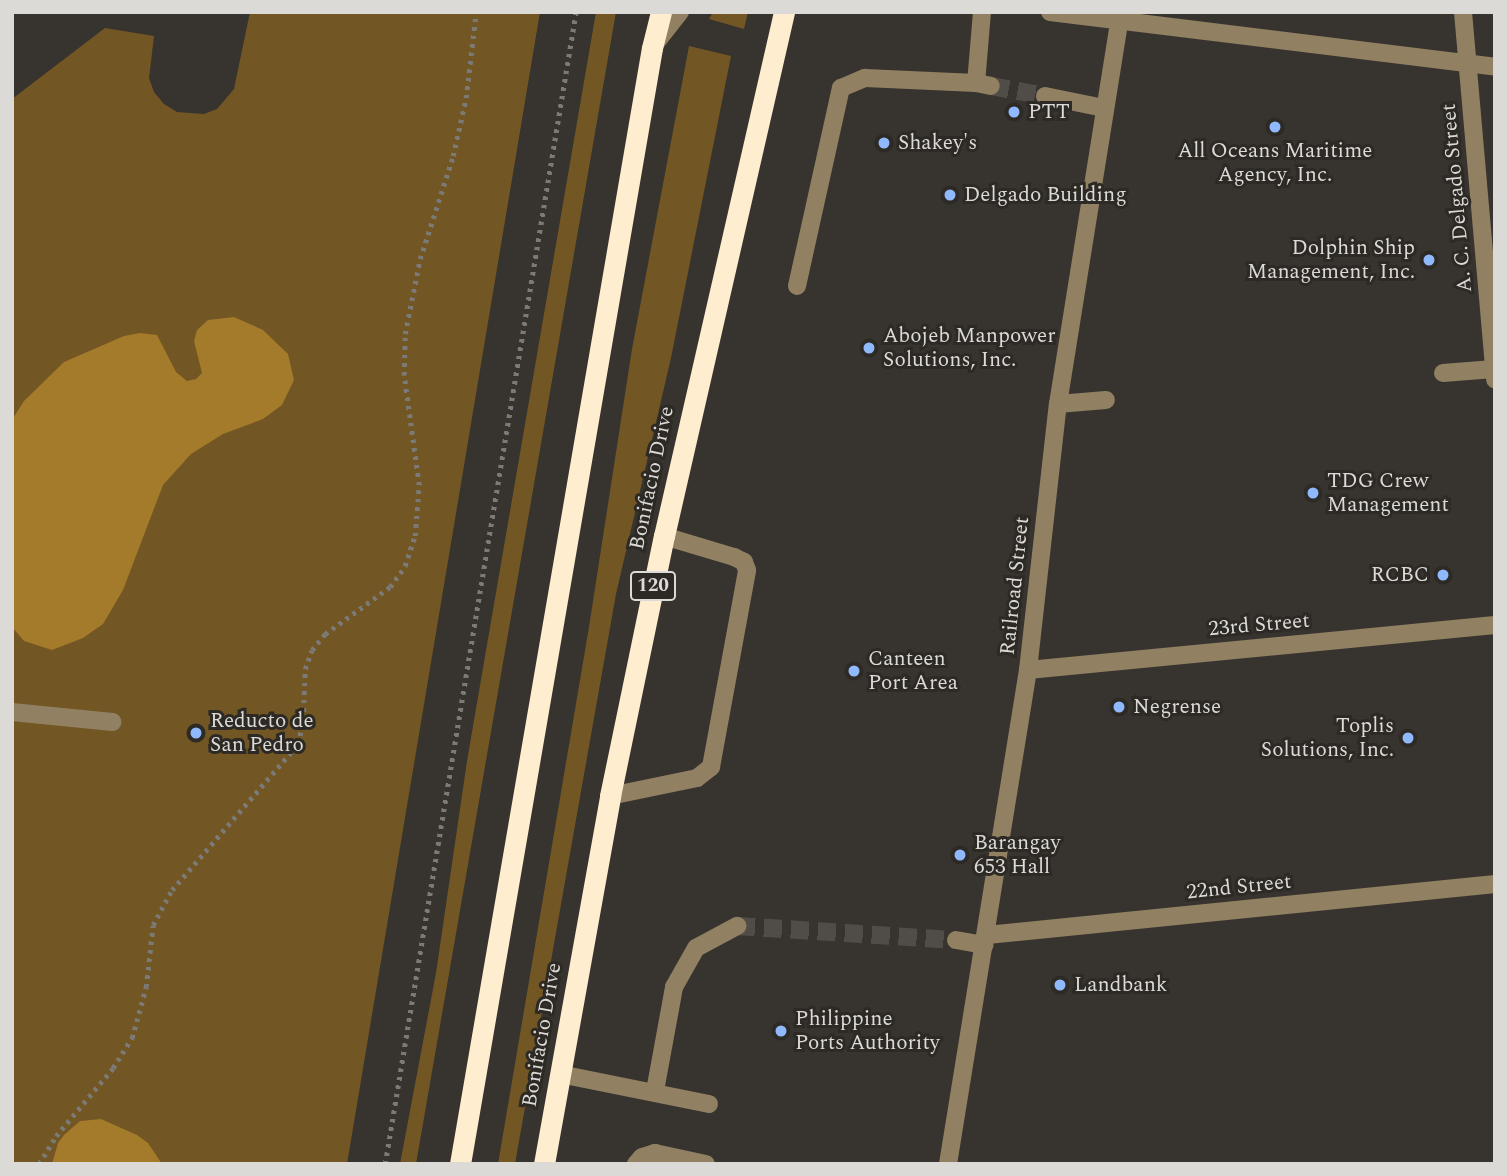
<!DOCTYPE html>
<style>
body{margin:0}
#map{position:relative;width:1507px;height:1176px;overflow:hidden;background:#37342f;font-family:Spectral,serif}
div>[style]{position:absolute}
[style*='--x']{left:calc(var(--x)*1px);top:calc(var(--y)*1px);width:calc(var(--w)*1px);rotate:calc(var(--a)*1deg)}
.green>*{inset:0;background:#725623}
.water>*{inset:0;background:#a47a2b}
.minor-tunnel>*{height:18px;margin-top:-9px;transform-origin:0;background:repeating-linear-gradient(90deg,#504d48 0 18px,transparent 0 27px)}
.path>*{height:4.5px;margin-top:-2.25px;transform-origin:0;background:repeating-linear-gradient(90deg,#7c7a76 0 3.5px,transparent 0 8.5px)}
.minor>*{height:18px;margin:-9px;padding:0 9px;transform-origin:9px;border-radius:9px;background:#928062}
.highway>*{height:21px;margin:-10.5px;padding:0 10.5px;transform-origin:10.5px;border-radius:10.5px;background:#feedcf}
.dots>*{width:19px;height:19px;translate:-50% -50%;box-sizing:border-box;border:4px solid #2d2a25;border-radius:50%}
span{translate:-50% -50%;white-space:nowrap;text-align:center;line-height:1.15;-webkit-text-stroke:6px #2d2a25;paint-order:stroke}
.shield-label span{padding:2px 5px;background:#2d2a25;border:2px solid;border-radius:5px;-webkit-text-stroke-width:0}
.shield-label{font-size:19px;color:#dcdad7;font-weight:700}
.poi-label{font-size:21px;color:#dcdad7}
.left{translate:0 -50%;text-align:left}
.right{translate:-100% -50%;text-align:right}
.street-label{font-size:21px;color:#dcdad7}
.frame{position:absolute;inset:0;border:14px solid #dcdad7;pointer-events:none}
</style>
<div id="map">
<div class="green">
<i style="clip-path:polygon(250px 12px,540px 12px,347px 1164px,12px 1164px,12px 99px,105px 28px,154px 36px,149px 78px,154px 92px,164px 104px,177px 112px,204px 114px,217px 109px,234px 89px)"></i>
<i style="clip-path:polygon(596px 12px,616px 12px,416px 1164px,400px 1164px,436px 973px,467px 761px)"></i>
<i style="clip-path:polygon(713px 12px,748px 12px,744px 29px,709px 19px)"></i>
<i style="clip-path:polygon(689px 46px,731px 56px,671px 358px,616px 594px,515px 1164px,498px 1164px,589px 627px,632px 349px)"></i>
</div>
<div class="water">
<i style="clip-path:polygon(234px 317px,263px 330px,288px 354px,294px 380px,282px 405px,263px 419px,223px 434px,191px 454px,163px 485px,123px 590px,103px 624px,83px 638px,52px 650px,24px 641px,12px 627px,12px 420px,24px 401px,64px 362px,124px 336px,140px 333px,157px 335px,176px 372px,187px 381px,196px 379px,202px 373px,194px 341px,197px 330px,208px 320px)"></i>
<i style="clip-path:polygon(101px 1119px,137px 1135px,148px 1143px,162px 1164px,52px 1164px,58px 1143px,64px 1135px,80px 1121px)"></i>
</div>
<div class="minor-tunnel">
<i style="--x:991;--y:86;--w:55;--a:10.5"></i>
<i style="--x:737;--y:926;--w:219;--a:3.7"></i>
</div>
<div class="path">
<i style="--x:39;--y:1164;--w:33;--a:-59"></i>
<i style="--x:56;--y:1136;--w:89;--a:-50"></i>
<i style="--x:113;--y:1068;--w:36;--a:-58"></i>
<i style="--x:132;--y:1038;--w:53;--a:-74.6"></i>
<i style="--x:146;--y:987;--w:62;--a:-83.6"></i>
<i style="--x:153;--y:925;--w:40;--a:-62"></i>
<i style="--x:172;--y:890;--w:193;--a:-49.2"></i>
<i style="--x:298;--y:744;--w:25;--a:-78"></i>
<i style="--x:303;--y:720;--w:51;--a:-87.8"></i>
<i style="--x:305;--y:669;--w:20;--a:-70"></i>
<i style="--x:312;--y:650;--w:21;--a:-51"></i>
<i style="--x:325;--y:634;--w:80;--a:-35.9"></i>
<i style="--x:390;--y:587;--w:26;--a:-54"></i>
<i style="--x:405;--y:566;--w:32;--a:-72"></i>
<i style="--x:415;--y:536;--w:51;--a:-85.5"></i>
<i style="--x:419;--y:485;--w:111;--a:-97.8"></i>
<i style="--x:404;--y:375;--w:41;--a:-88.6"></i>
<i style="--x:405;--y:334;--w:76;--a:-78.7"></i>
<i style="--x:420;--y:259;--w:108;--a:-72.2"></i>
<i style="--x:453;--y:156;--w:59;--a:-77.4"></i>
<i style="--x:466;--y:98;--w:87;--a:-83.4"></i>
<i style="--x:385;--y:1164;--w:1168;--a:-80.59"></i>
</div>
<div class="minor">
<i style="--x:982;--y:12;--w:71;--a:94.8"></i>
<i style="--x:976;--y:83;--w:15;--a:11"></i>
<i style="--x:1050;--y:12;--w:448;--a:7"></i>
<i style="--x:1463;--y:12;--w:369;--a:85"></i>
<i style="--x:654;--y:45;--w:42;--a:-51.8"></i>
<i style="--x:1045;--y:96;--w:60;--a:11.5"></i>
<i style="--x:797;--y:286;--w:203;--a:-77.5"></i>
<i style="--x:841;--y:88;--w:26;--a:-23"></i>
<i style="--x:865;--y:78;--w:111;--a:2.6"></i>
<i style="--x:1443;--y:373;--w:51;--a:-4.5"></i>
<i style="--x:1058;--y:404;--w:48;--a:-4.8"></i>
<i style="--x:1028;--y:670;--w:469;--a:-5.5"></i>
<i style="--x:12;--y:712;--w:101;--a:5.7"></i>
<i style="--x:610;--y:796;--w:89;--a:-11.7"></i>
<i style="--x:697;--y:778;--w:18;--a:-38"></i>
<i style="--x:711;--y:767;--w:200;--a:-79.6"></i>
<i style="--x:747;--y:570;--w:9;--a:-111"></i>
<i style="--x:744;--y:562;--w:11;--a:-153"></i>
<i style="--x:734;--y:557;--w:73;--a:-163.3"></i>
<i style="--x:987;--y:935;--w:511;--a:-5.73"></i>
<i style="--x:956;--y:940;--w:29;--a:10"></i>
<i style="--x:560;--y:1074;--w:152;--a:11.4"></i>
<i style="--x:655;--y:1091;--w:106;--a:-79.6"></i>
<i style="--x:674;--y:987;--w:45;--a:-60.6"></i>
<i style="--x:696;--y:948;--w:47;--a:-28.2"></i>
<i style="--x:636;--y:1164;--w:9;--a:-49"></i>
<i style="--x:642;--y:1157;--w:14;--a:-17"></i>
<i style="--x:655;--y:1153;--w:52;--a:12.2"></i>
<i style="--x:948;--y:1164;--w:500;--a:-80.8"></i>
<i style="--x:1028;--y:670;--w:268;--a:-83.6"></i>
<i style="--x:1058;--y:404;--w:397;--a:-80.9"></i>
</div>
<div class="highway">
<i style="--x:460;--y:1164;--w:1132;--a:-80.24"></i>
<i style="--x:652;--y:48;--w:37;--a:-76"></i>
<i style="--x:544;--y:1164;--w:374;--a:-79.8"></i>
<i style="--x:610;--y:796;--w:266;--a:-78.3"></i>
<i style="--x:664;--y:536;--w:538;--a:-77.1"></i>
</div>
<div class="dots">
<i style="left:1014px;top:112px;background:#8fb8fd"></i>
<i style="left:1275px;top:127px;background:#8fb8fd"></i>
<i style="left:884px;top:143px;background:#8fb8fd"></i>
<i style="left:950px;top:195px;background:#8fb8fd"></i>
<i style="left:1429px;top:260px;background:#8fb8fd"></i>
<i style="left:869px;top:348px;background:#8fb8fd"></i>
<i style="left:1313px;top:493px;background:#8fb8fd"></i>
<i style="left:1443px;top:575px;background:#8fb8fd"></i>
<i style="left:854px;top:671px;background:#8fb8fd"></i>
<i style="left:1119px;top:707px;background:#8fb8fd"></i>
<i style="left:196px;top:733px;background:#8fb8fd"></i>
<i style="left:1408px;top:738px;background:#8fb8fd"></i>
<i style="left:960px;top:855px;background:#8fb8fd"></i>
<i style="left:1060px;top:985px;background:#8fb8fd"></i>
<i style="left:781px;top:1031px;background:#8fb8fd"></i>
</div>
<div class="shield-label">
<span style="left:653px;top:586px">120</span>
</div>
<div class="poi-label">
<span class="left" style="left:1028px;top:112px">PTT</span>
<span class="left" style="left:898px;top:143px">Shakey's</span>
<span style="left:1275px;top:163px">All Oceans Maritime<br>Agency, Inc.</span>
<span class="left" style="left:964px;top:195px">Delgado Building</span>
<span class="right" style="left:1415px;top:260px">Dolphin Ship<br>Management, Inc.</span>
<span class="left" style="left:883px;top:348px">Abojeb Manpower<br>Solutions, Inc.</span>
<span class="left" style="left:1327px;top:493px">TDG Crew<br>Management</span>
<span class="right" style="left:1429px;top:575px">RCBC</span>
<span class="left" style="left:868px;top:671px">Canteen<br>Port Area</span>
<span class="left" style="left:1133px;top:707px">Negrense</span>
<span class="left" style="left:210px;top:733px">Reducto de<br>San Pedro</span>
<span class="right" style="left:1394px;top:738px">Toplis<br>Solutions, Inc.</span>
<span class="left" style="left:974px;top:855px">Barangay<br>653 Hall</span>
<span class="left" style="left:1074px;top:985px">Landbank</span>
<span class="left" style="left:795px;top:1031px">Philippine<br>Ports Authority</span>
</div>
<div class="street-label">
<span style="left:1457px;top:198px;rotate:-95deg">A. C. Delgado Street</span>
<span style="left:652px;top:478px;rotate:-78deg">Bonifacio Drive</span>
<span style="left:1015px;top:586px;rotate:-84deg">Railroad Street</span>
<span style="left:1259px;top:625px;rotate:-5deg">23rd Street</span>
<span style="left:1239px;top:887px;rotate:-6deg">22nd Street</span>
<span style="left:542px;top:1035px;rotate:-80deg">Bonifacio Drive</span>
</div>
<div class="frame"></div>
</div>
